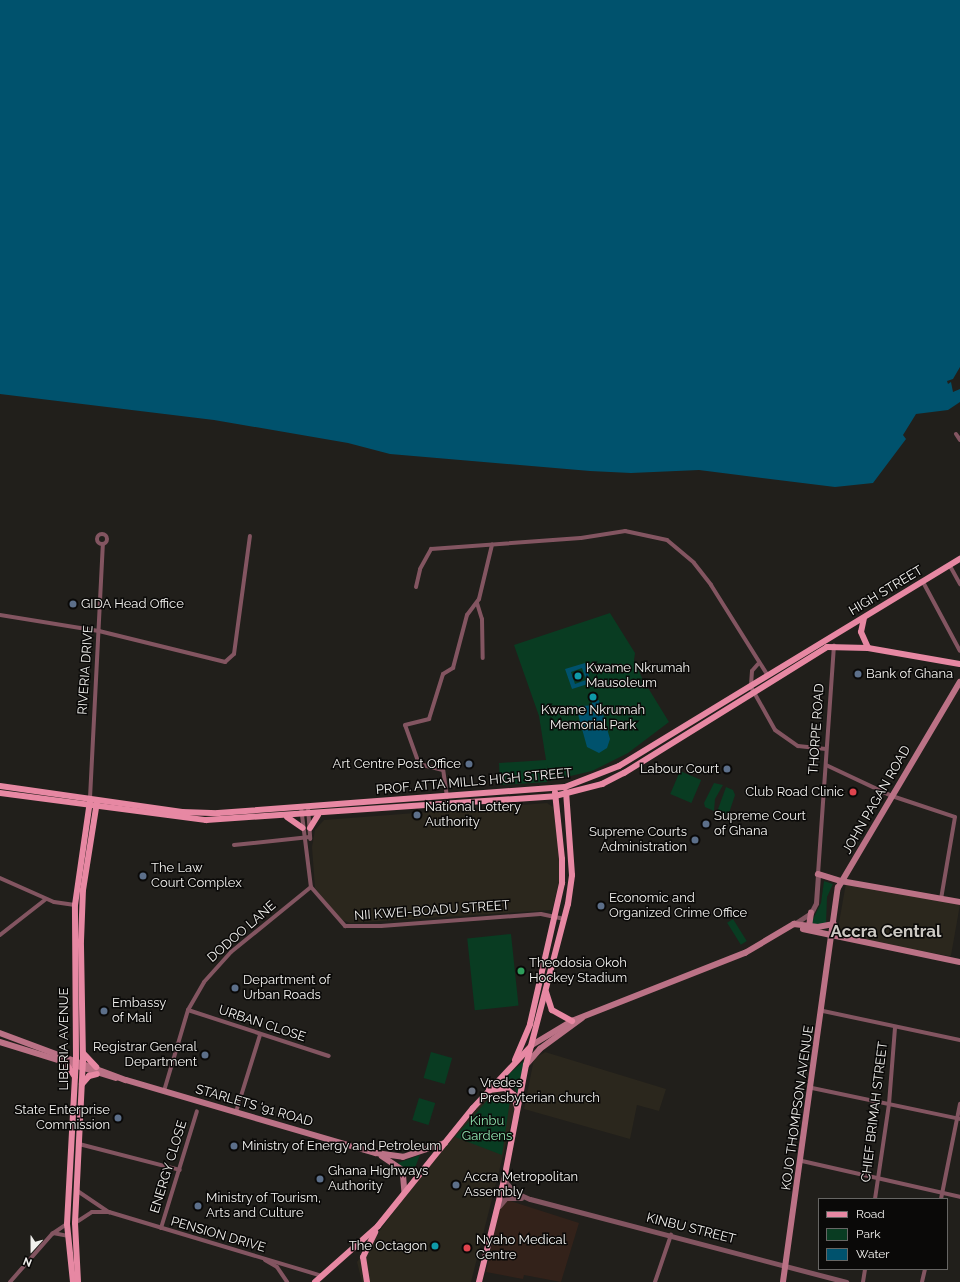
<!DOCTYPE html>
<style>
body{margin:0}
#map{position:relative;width:960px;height:1282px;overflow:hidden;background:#211f1b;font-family:Raleway,sans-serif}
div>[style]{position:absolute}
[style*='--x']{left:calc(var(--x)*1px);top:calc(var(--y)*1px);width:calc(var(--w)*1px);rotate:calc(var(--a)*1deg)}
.built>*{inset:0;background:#2b271d;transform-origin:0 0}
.education>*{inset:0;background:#33221a}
.green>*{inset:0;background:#093c22;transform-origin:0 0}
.water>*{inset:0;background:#00526d}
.minor>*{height:4px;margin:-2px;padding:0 2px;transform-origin:2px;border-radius:2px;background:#835561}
.minor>.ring{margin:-2px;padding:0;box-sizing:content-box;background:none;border:4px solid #835561;border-radius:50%}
.tertiary>*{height:5px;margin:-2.5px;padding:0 2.5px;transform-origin:2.5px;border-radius:2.5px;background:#835561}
.secondary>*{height:5.5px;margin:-2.75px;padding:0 2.75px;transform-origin:2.75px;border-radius:2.75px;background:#bb7286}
.primary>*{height:6px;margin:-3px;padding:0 3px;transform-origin:3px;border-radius:3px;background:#e788a3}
.dots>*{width:11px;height:11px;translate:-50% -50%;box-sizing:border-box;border:2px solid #0a0908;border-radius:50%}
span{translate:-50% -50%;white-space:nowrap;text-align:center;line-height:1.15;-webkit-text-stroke:3px #0a0908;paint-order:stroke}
.street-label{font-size:13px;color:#f2f1ee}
.poi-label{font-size:13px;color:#f2f1ee}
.left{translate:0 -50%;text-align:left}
.right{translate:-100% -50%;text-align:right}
.park-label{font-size:13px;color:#8ce1ad}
.district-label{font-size:17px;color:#ccc9c3;font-weight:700}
.legend{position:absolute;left:818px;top:1198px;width:130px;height:72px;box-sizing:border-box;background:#0a0908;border:1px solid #676664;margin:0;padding:5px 7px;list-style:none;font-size:12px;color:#f2f1ee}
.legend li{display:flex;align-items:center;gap:8px;height:20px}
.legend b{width:20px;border:1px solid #676664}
.north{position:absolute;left:12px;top:1230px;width:40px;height:40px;-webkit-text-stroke:3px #0a0908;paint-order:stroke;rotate:201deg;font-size:11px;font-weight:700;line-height:16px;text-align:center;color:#f2f1ee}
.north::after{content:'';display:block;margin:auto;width:14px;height:18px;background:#f2f1ee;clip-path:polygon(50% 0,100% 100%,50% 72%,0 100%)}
</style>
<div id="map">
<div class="built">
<i style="clip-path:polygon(547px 803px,553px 807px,558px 844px,560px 878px,552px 910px,350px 923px,340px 919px,315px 888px,312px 847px,315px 830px,324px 820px)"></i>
<i style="left:846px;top:883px;width:116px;height:54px;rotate:10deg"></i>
<i style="clip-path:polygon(545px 1052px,666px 1089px,659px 1111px,637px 1105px,630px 1139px,524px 1109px,534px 1059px)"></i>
<i style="clip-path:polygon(496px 1090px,512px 1097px,515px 1108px,471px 1282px,362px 1282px,357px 1262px,403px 1199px,490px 1092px)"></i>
</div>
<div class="education">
<i style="clip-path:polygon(507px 1200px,579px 1223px,561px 1282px,524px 1275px,523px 1279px,486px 1272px,500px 1206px)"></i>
</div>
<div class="green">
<i style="clip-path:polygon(610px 613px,635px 653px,634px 660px,642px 678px,669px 722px,628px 753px,592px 771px,549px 781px,547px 765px,547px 782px,500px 785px,499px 763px,546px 760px,539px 716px,514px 645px)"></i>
<i style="left:680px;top:771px;width:23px;height:25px;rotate:23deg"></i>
<i style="clip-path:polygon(714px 783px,723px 785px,715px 799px,714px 811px,705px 807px,704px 803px)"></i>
<i style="clip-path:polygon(726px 787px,733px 790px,735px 795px,729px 813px,724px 815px,717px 812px)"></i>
<i style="clip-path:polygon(824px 881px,833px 884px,827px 897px,826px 923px,817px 925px,811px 923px,821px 903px)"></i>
<i style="left:733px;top:919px;width:26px;height:7px;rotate:58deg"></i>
<i style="left:511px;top:934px;width:72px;height:44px;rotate:84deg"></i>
<i style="left:431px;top:1052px;width:22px;height:27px;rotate:16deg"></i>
<i style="clip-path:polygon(526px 1059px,518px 1096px,515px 1088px,500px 1082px)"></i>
<i style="clip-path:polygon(492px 1095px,510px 1100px,502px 1155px,455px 1137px)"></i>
<i style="left:419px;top:1098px;width:17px;height:23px;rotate:17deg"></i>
<i style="clip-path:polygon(420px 1155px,414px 1170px,407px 1173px,398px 1163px)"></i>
</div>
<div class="water">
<i style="clip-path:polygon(0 0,960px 0,960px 367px,953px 379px,947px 381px,948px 384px,951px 382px,953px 392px,960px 389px,960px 402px,948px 410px,916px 414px,903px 435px,906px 439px,873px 483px,835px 487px,699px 470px,631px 473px,590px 471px,390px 454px,348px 443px,214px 420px,0 394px)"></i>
<i style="clip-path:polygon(evenodd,585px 663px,591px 683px,572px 689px,565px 669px,585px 663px,582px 668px,586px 680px,575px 684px,571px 672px,582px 668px)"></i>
<i style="clip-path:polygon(599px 700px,610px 739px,607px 748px,599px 753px,587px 747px,576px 707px,592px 705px,592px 702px)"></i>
</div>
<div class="minor">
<i style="--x:956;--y:434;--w:7;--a:56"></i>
<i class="ring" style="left:97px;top:534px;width:6px;height:6px"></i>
<i style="--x:950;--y:566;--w:21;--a:61"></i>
<i style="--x:923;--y:582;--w:78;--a:61.8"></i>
<i style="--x:416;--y:587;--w:18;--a:-77"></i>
<i style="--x:420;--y:569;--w:23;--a:-61"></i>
<i style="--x:431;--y:549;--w:150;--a:-4.2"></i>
<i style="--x:581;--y:538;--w:45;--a:-9"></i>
<i style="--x:625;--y:531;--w:43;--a:12.1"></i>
<i style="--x:667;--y:540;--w:35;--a:40"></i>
<i style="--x:694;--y:563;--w:28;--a:52"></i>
<i style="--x:711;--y:585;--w:107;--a:57.9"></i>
<i style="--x:477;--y:603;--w:17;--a:73"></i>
<i style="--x:482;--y:619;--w:39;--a:89"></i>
<i style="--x:0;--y:615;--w:100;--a:9.2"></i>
<i style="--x:99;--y:631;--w:130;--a:13.8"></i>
<i style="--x:225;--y:662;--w:12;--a:-42"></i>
<i style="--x:234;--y:654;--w:119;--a:-82.3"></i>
<i style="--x:758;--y:664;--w:9;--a:131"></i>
<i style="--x:752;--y:671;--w:16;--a:94"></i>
<i style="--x:751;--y:687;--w:49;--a:60.8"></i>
<i style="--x:775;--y:730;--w:28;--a:35"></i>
<i style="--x:798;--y:746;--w:28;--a:6"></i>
<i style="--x:826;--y:765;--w:73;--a:25.2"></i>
<i style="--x:892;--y:796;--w:66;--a:18.4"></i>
<i style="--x:955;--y:817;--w:83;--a:99.7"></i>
<i style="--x:447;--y:797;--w:27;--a:-98"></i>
<i style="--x:443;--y:770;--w:25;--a:-166"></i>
<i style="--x:419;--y:764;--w:41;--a:-109.7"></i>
<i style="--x:405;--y:725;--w:25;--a:-14"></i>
<i style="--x:429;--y:719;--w:47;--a:-72.7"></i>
<i style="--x:443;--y:674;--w:12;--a:-31"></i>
<i style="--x:453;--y:668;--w:55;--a:-75.2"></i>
<i style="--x:467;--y:615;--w:20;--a:-53"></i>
<i style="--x:479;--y:599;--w:56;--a:-76.5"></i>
<i style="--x:90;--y:798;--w:254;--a:-87.1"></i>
<i style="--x:301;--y:807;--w:81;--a:82.9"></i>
<i style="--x:311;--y:887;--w:52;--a:48.9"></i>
<i style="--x:345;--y:926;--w:36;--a:0"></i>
<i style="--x:381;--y:926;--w:160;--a:-4.3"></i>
<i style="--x:541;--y:914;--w:24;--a:12"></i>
<i style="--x:308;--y:807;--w:32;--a:86"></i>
<i style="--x:234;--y:845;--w:76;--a:-6"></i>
<i style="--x:818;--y:874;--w:229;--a:-86"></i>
<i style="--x:0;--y:878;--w:59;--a:24"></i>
<i style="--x:54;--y:902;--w:21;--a:8"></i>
<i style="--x:0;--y:935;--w:58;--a:-38"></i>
<i style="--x:188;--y:1010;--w:148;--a:18.1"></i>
<i style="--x:823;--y:1011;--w:140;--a:12"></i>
<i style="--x:812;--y:1088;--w:151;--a:11.8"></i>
<i style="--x:164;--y:1091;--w:84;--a:-73.5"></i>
<i style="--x:188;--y:1010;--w:32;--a:-60"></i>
<i style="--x:204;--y:982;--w:40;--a:-48"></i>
<i style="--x:231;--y:952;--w:103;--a:-39.1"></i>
<i style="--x:236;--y:1112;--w:81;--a:-72.7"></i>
<i style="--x:79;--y:1144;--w:104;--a:14.4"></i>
<i style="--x:802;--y:1161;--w:162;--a:12.8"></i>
<i style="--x:76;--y:1190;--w:40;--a:34"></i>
<i style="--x:109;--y:1212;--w:222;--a:16.7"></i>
<i style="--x:875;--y:1199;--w:96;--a:-81.6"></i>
<i style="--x:889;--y:1104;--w:77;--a:-85.5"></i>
<i style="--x:941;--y:1199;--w:97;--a:-78.7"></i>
<i style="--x:75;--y:1223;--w:20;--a:-33"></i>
<i style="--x:92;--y:1212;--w:17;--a:0"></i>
<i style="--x:161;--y:1228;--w:122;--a:-72.9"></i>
<i style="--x:53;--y:1233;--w:15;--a:11"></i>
<i style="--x:265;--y:1260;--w:14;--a:30"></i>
<i style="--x:277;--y:1267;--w:18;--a:56"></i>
<i style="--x:10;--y:1282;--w:64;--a:-48.8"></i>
<i style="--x:52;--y:1234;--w:18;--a:-34"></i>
<i style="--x:655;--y:1282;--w:50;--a:-71.2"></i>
<i style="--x:863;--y:1282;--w:13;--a:-81"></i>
<i style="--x:922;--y:1282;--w:13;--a:-77"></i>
</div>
<div class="tertiary">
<i style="--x:794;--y:924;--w:20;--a:-33"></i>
<i style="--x:811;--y:913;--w:11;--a:-63"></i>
<i style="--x:816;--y:903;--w:29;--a:-86"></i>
<i style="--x:504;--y:1180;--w:16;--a:50"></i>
<i style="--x:514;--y:1192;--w:17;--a:24"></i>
<i style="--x:530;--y:1199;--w:327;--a:14.7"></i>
<i style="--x:499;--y:1206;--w:11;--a:-49"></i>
<i style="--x:506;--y:1198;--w:15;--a:0"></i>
</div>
<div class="secondary">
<i style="--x:818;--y:874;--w:24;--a:17"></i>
<i style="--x:841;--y:881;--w:121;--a:10"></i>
<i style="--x:809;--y:927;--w:14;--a:-82"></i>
<i style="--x:803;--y:929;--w:160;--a:11.9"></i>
<i style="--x:0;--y:1033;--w:134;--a:20.5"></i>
<i style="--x:126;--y:1080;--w:260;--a:16.3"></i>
<i style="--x:376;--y:1153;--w:27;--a:8"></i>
<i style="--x:403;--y:1157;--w:44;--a:-18.4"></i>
<i style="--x:0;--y:1042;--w:121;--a:17.2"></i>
<i style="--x:532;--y:1045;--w:47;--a:-31"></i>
<i style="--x:572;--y:1021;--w:186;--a:-21.5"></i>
<i style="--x:745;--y:953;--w:57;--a:-30.6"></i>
<i style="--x:794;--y:924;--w:24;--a:7"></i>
<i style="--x:818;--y:927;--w:16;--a:-11"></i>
<i style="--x:526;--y:1065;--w:21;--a:-49"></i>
<i style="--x:540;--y:1049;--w:52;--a:-36.4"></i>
<i style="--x:382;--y:1156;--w:25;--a:34"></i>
<i style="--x:403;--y:1170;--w:22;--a:85"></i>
<i style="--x:783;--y:1282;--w:398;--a:-82.1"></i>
<i style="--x:838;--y:888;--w:239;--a:-59.4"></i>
</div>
<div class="primary">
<i style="--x:864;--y:618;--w:14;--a:102"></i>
<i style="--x:861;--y:632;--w:17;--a:66"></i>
<i style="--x:0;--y:786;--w:184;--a:8.1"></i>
<i style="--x:182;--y:812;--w:36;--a:2"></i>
<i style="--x:218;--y:813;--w:348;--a:-4.3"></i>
<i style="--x:565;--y:787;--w:58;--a:-21.3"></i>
<i style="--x:619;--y:766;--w:399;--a:-31.3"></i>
<i style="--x:0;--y:793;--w:208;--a:7.5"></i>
<i style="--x:206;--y:820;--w:350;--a:-3.9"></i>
<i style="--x:555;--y:796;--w:49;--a:-14.3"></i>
<i style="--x:602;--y:784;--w:25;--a:-27"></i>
<i style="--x:624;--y:773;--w:239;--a:-31.8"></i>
<i style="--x:827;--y:647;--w:41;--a:1.4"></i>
<i style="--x:868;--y:648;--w:93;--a:9.9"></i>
<i style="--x:287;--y:817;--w:19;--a:35"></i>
<i style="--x:310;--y:828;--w:15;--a:-58"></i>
<i style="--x:546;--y:992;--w:19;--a:72"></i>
<i style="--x:552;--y:1010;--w:23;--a:29"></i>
<i style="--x:84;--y:1054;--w:18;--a:47"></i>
<i style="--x:515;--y:1060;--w:39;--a:-67"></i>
<i style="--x:530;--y:1024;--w:145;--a:-77.2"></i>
<i style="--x:562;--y:883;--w:24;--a:-90"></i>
<i style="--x:562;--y:859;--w:67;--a:-96"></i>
<i style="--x:67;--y:1065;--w:14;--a:56"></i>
<i style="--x:82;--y:1084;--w:11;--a:-49"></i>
<i style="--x:89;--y:1076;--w:8;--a:-14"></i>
<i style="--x:489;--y:1090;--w:16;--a:-7"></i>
<i style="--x:505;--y:1088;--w:11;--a:38"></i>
<i style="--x:514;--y:1095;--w:12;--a:76"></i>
<i style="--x:73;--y:1282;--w:58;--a:-95.9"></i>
<i style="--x:67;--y:1224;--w:165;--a:-86.9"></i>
<i style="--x:76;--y:1059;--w:154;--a:-90.4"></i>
<i style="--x:75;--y:905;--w:105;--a:-81.8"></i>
<i style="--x:78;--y:1282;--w:59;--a:-92.9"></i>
<i style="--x:75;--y:1223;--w:162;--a:-87.2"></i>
<i style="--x:83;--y:1061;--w:120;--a:-91"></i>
<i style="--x:81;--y:941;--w:51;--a:-87.8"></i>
<i style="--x:83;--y:890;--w:89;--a:-81"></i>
<i style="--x:315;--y:1282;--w:84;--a:-41.6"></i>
<i style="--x:378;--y:1226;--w:151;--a:-51.2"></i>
<i style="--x:473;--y:1108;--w:85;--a:-46.9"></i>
<i style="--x:367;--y:1282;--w:25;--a:-99"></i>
<i style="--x:363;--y:1257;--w:28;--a:-64"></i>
<i style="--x:479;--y:1282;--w:105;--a:-76.2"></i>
<i style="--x:504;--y:1180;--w:117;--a:-79.2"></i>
<i style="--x:526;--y:1065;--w:166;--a:-75.4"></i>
<i style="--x:568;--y:904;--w:29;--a:-82"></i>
<i style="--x:572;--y:875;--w:83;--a:-94.1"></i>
</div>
<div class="dots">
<i style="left:73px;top:604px;background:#5c6f8a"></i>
<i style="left:858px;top:674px;background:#5c6f8a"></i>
<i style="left:578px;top:676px;background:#0f9aa8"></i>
<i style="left:593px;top:697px;background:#0f9aa8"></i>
<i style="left:469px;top:764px;background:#5c6f8a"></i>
<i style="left:727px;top:769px;background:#5c6f8a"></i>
<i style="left:853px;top:792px;background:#e0444e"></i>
<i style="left:417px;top:815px;background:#5c6f8a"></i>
<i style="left:706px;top:824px;background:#5c6f8a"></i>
<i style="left:695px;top:840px;background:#5c6f8a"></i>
<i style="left:143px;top:876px;background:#5c6f8a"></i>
<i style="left:601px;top:906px;background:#5c6f8a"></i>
<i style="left:521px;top:971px;background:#2e9e5b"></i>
<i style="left:235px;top:988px;background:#5c6f8a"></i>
<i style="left:104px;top:1011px;background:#5c6f8a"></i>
<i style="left:205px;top:1055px;background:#5c6f8a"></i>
<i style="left:472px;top:1091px;background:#6b7280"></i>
<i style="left:118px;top:1118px;background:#5c6f8a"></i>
<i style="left:234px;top:1146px;background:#5c6f8a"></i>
<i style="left:320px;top:1179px;background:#5c6f8a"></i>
<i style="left:456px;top:1185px;background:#5c6f8a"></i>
<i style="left:198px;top:1206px;background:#5c6f8a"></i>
<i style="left:435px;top:1246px;background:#0f9aa8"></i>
<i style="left:467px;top:1248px;background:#e0444e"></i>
</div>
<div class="street-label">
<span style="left:886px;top:591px;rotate:-31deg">HIGH STREET</span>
<span style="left:86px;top:670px;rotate:-86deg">RIVERIA DRIVE</span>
<span style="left:817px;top:729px;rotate:-86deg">THORPE ROAD</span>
<span style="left:474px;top:782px;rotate:-5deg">PROF. ATTA MILLS HIGH STREET</span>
<span style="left:877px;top:800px;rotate:-60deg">JOHN PAGAN ROAD</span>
<span style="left:432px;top:911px;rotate:-4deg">NII KWEI-BOADU STREET</span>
<span style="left:242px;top:932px;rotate:-41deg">DODOO LANE</span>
<span style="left:262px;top:1024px;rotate:18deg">URBAN CLOSE</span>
<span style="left:64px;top:1039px;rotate:-90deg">LIBERIA AVENUE</span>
<span style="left:254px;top:1106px;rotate:16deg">STARLETS '91 ROAD</span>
<span style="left:798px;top:1108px;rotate:-82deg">KOJO THOMPSON AVENUE</span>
<span style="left:875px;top:1112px;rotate:-83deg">CHIEF BRIMAH STREET</span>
<span style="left:169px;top:1167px;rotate:-73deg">ENERGY CLOSE</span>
<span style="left:691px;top:1229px;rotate:14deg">KINBU STREET</span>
<span style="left:218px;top:1235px;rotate:16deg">PENSION DRIVE</span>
</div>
<div class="poi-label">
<span class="left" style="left:81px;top:604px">GIDA Head Office</span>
<span class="left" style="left:586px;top:676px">Kwame Nkrumah<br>Mausoleum</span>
<span class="left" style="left:866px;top:674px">Bank of Ghana</span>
<span style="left:593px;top:718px">Kwame Nkrumah<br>Memorial Park</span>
<span class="right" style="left:461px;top:764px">Art Centre Post Office</span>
<span class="right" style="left:719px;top:769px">Labour Court</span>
<span class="right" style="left:844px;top:792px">Club Road Clinic</span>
<span class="left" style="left:425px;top:815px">National Lottery<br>Authority</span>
<span class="left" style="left:714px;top:824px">Supreme Court<br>of Ghana</span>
<span class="right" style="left:687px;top:840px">Supreme Courts<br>Administration</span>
<span class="left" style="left:151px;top:876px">The Law<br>Court Complex</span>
<span class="left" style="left:609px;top:906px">Economic and<br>Organized Crime Office</span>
<span class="left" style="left:529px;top:971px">Theodosia Okoh<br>Hockey Stadium</span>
<span class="left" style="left:243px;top:988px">Department of<br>Urban Roads</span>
<span class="left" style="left:112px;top:1011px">Embassy<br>of Mali</span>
<span class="right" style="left:197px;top:1055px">Registrar General<br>Department</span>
<span class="left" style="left:480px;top:1091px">Vredes<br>Presbyterian church</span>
<span class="right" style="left:110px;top:1118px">State Enterprise<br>Commission</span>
<span class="left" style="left:242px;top:1146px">Ministry of Energy and Petroleum</span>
<span class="left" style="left:328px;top:1179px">Ghana Highways<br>Authority</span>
<span class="left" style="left:464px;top:1185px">Accra Metropolitan<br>Assembly</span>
<span class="left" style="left:206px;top:1206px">Ministry of Tourism,<br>Arts and Culture</span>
<span class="left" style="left:476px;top:1248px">Nyaho Medical<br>Centre</span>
<span class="right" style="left:427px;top:1246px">The Octagon</span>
</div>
<div class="park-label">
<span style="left:487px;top:1129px">Kinbu<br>Gardens</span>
</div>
<div class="district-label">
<span style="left:886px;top:932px">Accra Central</span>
</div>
<ul class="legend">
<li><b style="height:5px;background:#e788a3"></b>Road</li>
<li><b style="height:11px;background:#093c22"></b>Park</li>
<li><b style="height:11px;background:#00526d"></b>Water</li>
</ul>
<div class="north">N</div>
</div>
